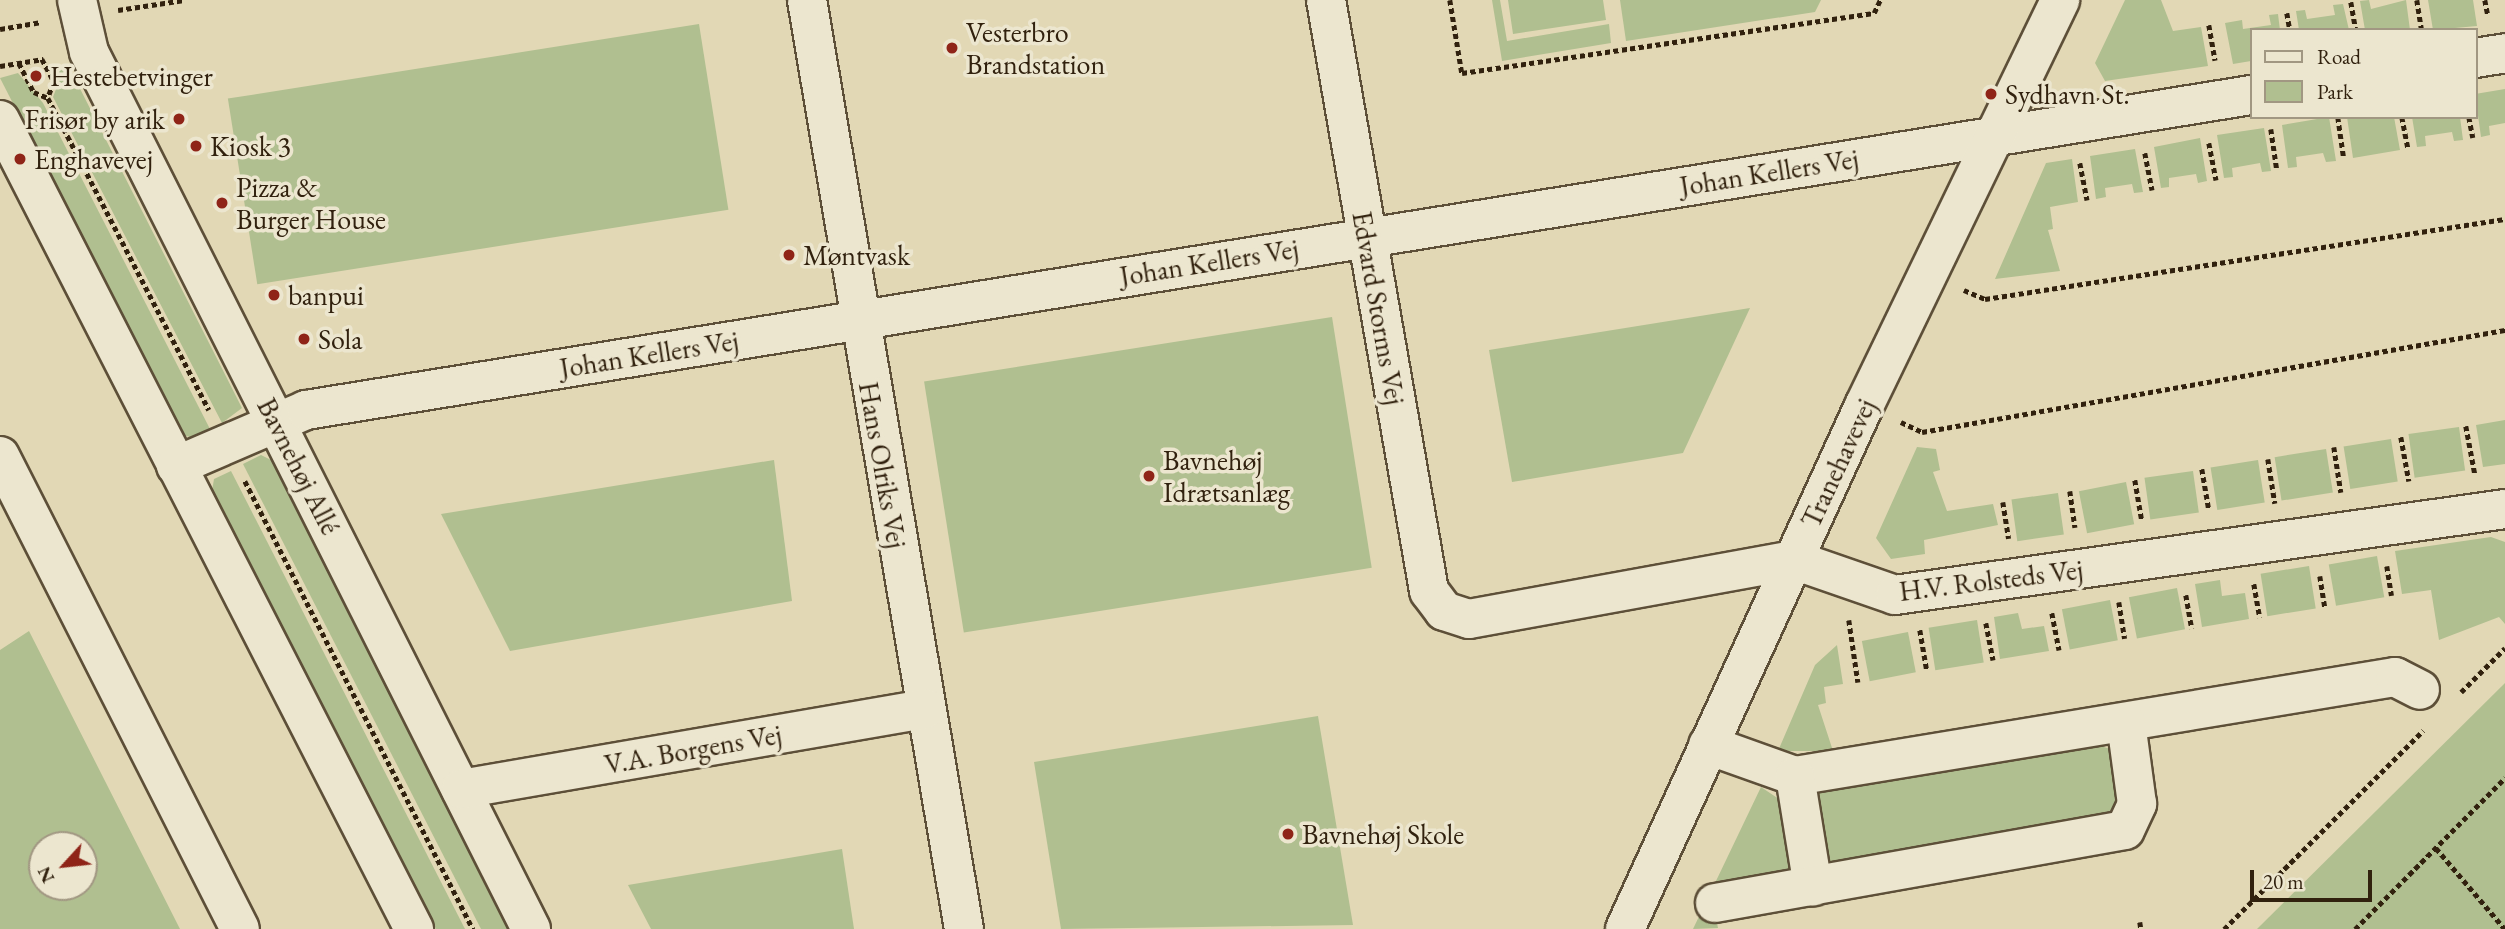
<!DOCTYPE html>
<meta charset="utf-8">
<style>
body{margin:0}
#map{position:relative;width:2505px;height:929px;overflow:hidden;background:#e2d8b5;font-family:"EB Garamond",serif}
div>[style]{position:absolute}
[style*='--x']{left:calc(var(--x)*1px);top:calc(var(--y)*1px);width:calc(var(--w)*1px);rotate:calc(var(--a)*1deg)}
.green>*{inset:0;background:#b0bf90;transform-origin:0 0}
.path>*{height:4.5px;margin-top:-2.25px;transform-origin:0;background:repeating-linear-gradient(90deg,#31210e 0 5px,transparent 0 8.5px)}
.roads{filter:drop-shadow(2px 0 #5d4f38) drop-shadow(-2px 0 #5d4f38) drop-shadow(0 2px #5d4f38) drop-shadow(0 -2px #5d4f38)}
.minor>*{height:38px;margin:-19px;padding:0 19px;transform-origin:19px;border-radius:19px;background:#ece6cf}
.dots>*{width:19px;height:19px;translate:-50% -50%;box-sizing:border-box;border:4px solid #ece6cf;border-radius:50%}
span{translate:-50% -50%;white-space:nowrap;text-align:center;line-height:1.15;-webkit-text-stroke:7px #ece6cf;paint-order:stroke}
.poi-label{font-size:28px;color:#31210e}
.left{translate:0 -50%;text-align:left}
.right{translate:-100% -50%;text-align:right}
.street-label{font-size:28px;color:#31210e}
.legend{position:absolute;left:2250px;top:28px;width:228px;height:91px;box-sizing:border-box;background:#ece6cf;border:2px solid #a19782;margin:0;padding:9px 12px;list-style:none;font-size:21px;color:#31210e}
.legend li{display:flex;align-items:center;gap:14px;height:35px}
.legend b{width:35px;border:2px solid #a19782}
.north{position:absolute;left:28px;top:831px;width:70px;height:70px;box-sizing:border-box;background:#ece6cf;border:2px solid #a19782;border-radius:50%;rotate:243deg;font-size:19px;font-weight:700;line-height:28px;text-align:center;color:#31210e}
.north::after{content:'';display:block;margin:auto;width:24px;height:32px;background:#8f2418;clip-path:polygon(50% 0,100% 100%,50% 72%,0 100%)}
.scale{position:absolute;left:2250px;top:870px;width:122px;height:32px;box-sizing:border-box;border:4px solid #31210e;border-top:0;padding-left:9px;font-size:21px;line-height:24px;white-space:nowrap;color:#31210e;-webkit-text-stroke:5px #ece6cf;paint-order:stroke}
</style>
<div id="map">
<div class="green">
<i style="clip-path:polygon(1492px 0,1500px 0,1507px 41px,1609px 24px,1611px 43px,1502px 61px)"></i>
<i style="clip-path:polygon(1508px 0,1603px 0,1606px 20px,1513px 34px)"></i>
<i style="clip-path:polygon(1620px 0,1821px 0,1815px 12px,1626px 41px)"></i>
<i style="clip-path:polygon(2125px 0,2161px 0,2173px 31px,2201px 27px,2208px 66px,2105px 81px,2095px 63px)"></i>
<i style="clip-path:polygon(2369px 0,2371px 9px,2406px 0,2410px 30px,2365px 30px,2360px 1px)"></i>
<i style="clip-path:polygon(2428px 0,2473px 0,2477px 26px,2433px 30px)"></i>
<i style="clip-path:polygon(2343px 4px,2349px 30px,2299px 30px,2296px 11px,2305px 10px,2307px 19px,2335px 15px,2333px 5px)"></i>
<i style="clip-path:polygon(2278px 14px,2280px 30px,2251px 30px,2251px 61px,2233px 64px,2225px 23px,2242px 20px,2243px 29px,2271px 25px,2269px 15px)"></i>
<i style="left:699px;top:24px;width:188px;height:477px;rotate:81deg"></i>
<i style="clip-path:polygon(68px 65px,242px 408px,222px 423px,53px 97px,58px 84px,50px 68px)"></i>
<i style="clip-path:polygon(18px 73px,43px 103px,210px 429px,193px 438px,183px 435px,0 78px)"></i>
<i style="clip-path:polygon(2505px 89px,2505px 123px,2489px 126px,2490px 135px,2481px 137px,2475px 94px)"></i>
<i style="clip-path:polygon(2329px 117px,2336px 161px,2326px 162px,2323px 153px,2296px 157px,2297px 167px,2288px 168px,2282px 125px)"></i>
<i style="clip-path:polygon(2347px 117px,2394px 117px,2400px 150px,2353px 158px)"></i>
<i style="clip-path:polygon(2412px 117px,2460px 117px,2463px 140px,2454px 141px,2452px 132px,2425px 136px,2426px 146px,2417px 147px)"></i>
<i style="clip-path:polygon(2264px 128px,2271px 171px,2262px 172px,2260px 163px,2232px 168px,2233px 177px,2224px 178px,2217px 135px)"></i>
<i style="clip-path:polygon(2200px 138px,2207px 181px,2198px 183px,2196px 174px,2169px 178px,2169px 187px,2161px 188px,2154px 147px)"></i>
<i style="clip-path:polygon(2135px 149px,2143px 192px,2134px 193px,2132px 184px,2105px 188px,2106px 197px,2096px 199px,2090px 156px)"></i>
<i style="clip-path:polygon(2072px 159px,2078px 202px,2050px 207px,2053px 229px,2048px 230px,2060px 271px,1995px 279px,2046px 163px)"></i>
<i style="clip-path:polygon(1750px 308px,1683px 453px,1512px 482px,1489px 350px)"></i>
<i style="left:1332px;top:317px;width:254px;height:413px;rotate:81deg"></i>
<i style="clip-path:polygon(2505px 420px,2505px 464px,2483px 467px,2476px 425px)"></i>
<i style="left:2459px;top:427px;width:44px;height:51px;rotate:82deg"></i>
<i style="left:2391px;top:439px;width:43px;height:48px;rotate:81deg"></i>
<i style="clip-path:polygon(1917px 447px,1936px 449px,1940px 470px,1933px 472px,1947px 511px,1993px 504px,1998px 525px,1924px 540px,1925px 554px,1891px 559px,1876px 538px)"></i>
<i style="left:2326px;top:449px;width:44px;height:52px;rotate:81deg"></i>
<i style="clip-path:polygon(261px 455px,271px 460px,511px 929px,481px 929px,243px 464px)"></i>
<i style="clip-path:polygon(774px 460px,792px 601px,510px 651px,441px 514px)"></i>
<i style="left:2258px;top:460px;width:43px;height:48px;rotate:81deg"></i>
<i style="clip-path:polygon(231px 471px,465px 929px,436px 929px,212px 491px,214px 479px)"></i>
<i style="left:2193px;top:471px;width:42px;height:49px;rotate:82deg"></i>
<i style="left:2126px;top:482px;width:43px;height:48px;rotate:79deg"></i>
<i style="left:2058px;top:493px;width:42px;height:47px;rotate:82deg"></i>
<i style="clip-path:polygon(2491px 537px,2505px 542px,2505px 624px,2499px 617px,2439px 640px,2431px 590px,2402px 594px,2395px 551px)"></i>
<i style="left:2377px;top:556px;width:42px;height:49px;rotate:80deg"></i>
<i style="left:2309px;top:566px;width:43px;height:49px;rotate:81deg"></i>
<i style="clip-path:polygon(2220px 580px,2222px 596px,2245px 593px,2249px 619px,2202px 627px,2195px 584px)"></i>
<i style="left:2177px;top:588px;width:42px;height:49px;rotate:79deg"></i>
<i style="left:2110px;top:600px;width:41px;height:49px;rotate:79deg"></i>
<i style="clip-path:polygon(2018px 613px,2022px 629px,2044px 626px,2049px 651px,2000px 659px,1994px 617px)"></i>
<i style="left:1977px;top:620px;width:43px;height:49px;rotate:81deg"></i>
<i style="clip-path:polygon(evenodd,29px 631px,180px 929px,0 929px,0 650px,29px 631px,42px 845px,84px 845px,84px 887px,42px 887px,42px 845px)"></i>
<i style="left:1908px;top:632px;width:41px;height:47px;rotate:79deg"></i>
<i style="clip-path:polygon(1837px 645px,1843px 684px,1824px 687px,1826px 703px,1818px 705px,1833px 751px,1778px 751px,1815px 665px)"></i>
<i style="clip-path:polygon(2505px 683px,2505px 929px,2257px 929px)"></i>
<i style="clip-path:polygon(1318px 716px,1353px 925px,1061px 929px,1034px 762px)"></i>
<i style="clip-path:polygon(2096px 745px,2111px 749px,2122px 762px,2118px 814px,1855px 874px,1820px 862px,1809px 796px,1826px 789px)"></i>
<i style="clip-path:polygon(1761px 787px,1785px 803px,1797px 866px,1786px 880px,1711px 892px,1718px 928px,1693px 929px)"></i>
<i style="clip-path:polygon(842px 849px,854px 929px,651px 929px,628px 885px)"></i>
</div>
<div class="path">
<i style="--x:1450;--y:0;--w:74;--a:80.7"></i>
<i style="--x:1462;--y:73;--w:416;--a:-8.3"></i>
<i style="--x:1874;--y:13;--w:14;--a:-65"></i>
<i style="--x:2417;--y:0;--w:30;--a:81"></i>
<i style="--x:2485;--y:0;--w:16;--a:79"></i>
<i style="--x:2351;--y:2;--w:28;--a:80"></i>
<i style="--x:118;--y:10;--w:67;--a:-8.6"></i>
<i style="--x:2287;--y:13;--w:17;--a:80"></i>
<i style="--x:2209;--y:25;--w:36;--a:80"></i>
<i style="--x:0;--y:29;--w:42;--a:-9.7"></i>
<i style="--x:42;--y:59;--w:26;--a:62"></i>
<i style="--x:54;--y:82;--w:17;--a:111"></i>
<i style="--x:48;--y:98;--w:351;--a:62.7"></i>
<i style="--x:19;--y:63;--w:33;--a:63"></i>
<i style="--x:34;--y:92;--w:15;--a:23"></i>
<i style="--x:0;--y:66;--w:44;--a:-9.2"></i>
<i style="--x:2338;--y:117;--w:42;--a:81.9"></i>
<i style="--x:2402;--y:117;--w:32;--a:79"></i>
<i style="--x:2469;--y:117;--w:21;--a:79"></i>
<i style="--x:2271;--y:129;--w:41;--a:81.7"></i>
<i style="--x:2209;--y:143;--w:38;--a:79"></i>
<i style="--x:2145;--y:153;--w:38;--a:79"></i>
<i style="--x:2080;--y:163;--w:38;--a:79"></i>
<i style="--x:1964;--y:290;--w:23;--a:23"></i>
<i style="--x:1985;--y:299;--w:526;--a:-8.75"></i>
<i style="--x:1901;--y:422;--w:23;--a:25"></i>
<i style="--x:1922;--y:432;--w:592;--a:-9.92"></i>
<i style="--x:2466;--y:426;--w:49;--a:79.4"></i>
<i style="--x:2401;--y:437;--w:45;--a:79.7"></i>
<i style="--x:2334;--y:447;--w:46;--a:81.2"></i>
<i style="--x:2268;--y:459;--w:45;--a:81"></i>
<i style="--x:2202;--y:469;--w:42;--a:80.3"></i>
<i style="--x:2135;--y:480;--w:42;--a:80.3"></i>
<i style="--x:245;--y:481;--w:503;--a:63.03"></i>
<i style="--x:2070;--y:491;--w:37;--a:82"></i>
<i style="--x:2003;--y:502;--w:37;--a:81"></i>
<i style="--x:2387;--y:566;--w:30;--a:81"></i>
<i style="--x:2320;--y:576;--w:31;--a:81"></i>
<i style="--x:2254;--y:584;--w:34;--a:80"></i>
<i style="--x:2186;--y:595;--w:34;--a:80"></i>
<i style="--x:2119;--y:602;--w:37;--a:81"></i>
<i style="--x:2052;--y:613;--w:38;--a:79"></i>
<i style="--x:1849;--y:620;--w:63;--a:81.7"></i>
<i style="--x:1986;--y:623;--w:38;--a:79"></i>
<i style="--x:1920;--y:630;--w:42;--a:80.3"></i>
<i style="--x:2461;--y:692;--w:62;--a:-45"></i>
<i style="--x:2436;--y:848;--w:106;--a:49.6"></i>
<i style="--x:2140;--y:922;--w:7;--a:82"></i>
<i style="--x:2224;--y:929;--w:281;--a:-44.9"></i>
<i style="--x:2355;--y:929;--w:213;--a:-45.2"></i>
</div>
<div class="roads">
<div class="minor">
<i style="--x:77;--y:0;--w:53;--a:77"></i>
<i style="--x:89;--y:52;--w:982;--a:63.25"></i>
<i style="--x:807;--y:0;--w:942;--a:80.41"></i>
<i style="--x:1326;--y:0;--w:600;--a:80.11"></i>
<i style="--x:1429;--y:591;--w:25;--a:53"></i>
<i style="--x:1444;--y:611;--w:26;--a:18"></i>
<i style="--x:1469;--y:619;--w:330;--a:-10.3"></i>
<i style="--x:1794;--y:560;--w:107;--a:19.1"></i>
<i style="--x:1895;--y:595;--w:616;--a:-8.02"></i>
<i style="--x:2475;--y:58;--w:30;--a:-9"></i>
<i style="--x:0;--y:120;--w:909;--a:62.9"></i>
<i style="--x:0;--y:456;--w:530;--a:63.1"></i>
<i style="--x:176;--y:466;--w:142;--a:-23.3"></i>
<i style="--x:306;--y:410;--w:1970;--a:-9.2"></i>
<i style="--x:1708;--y:745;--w:92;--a:19.6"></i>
<i style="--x:1795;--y:776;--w:608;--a:-9.37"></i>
<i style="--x:2395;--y:677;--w:28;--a:27"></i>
<i style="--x:1795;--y:776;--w:112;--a:80.8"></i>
<i style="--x:461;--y:789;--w:472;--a:-9.8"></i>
<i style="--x:1715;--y:903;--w:416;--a:-10.1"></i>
<i style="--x:2125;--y:830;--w:29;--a:-65"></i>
<i style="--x:2137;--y:804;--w:82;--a:-97.7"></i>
<i style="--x:1625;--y:929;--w:575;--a:-65.44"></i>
<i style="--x:1864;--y:406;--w:451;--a:-64.2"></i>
</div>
</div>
<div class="dots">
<i style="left:952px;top:48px;background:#8f2418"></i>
<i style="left:36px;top:76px;background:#8f2418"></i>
<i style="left:1991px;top:94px;background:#8f2418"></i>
<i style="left:179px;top:119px;background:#8f2418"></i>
<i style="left:196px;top:146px;background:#8f2418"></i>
<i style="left:20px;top:159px;background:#8f2418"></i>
<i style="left:222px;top:203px;background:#8f2418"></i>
<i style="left:789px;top:255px;background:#8f2418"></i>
<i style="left:274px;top:295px;background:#8f2418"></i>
<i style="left:304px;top:339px;background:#8f2418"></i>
<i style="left:1149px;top:476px;background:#8f2418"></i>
<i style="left:1288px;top:834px;background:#8f2418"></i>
</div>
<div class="poi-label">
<span class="left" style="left:966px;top:48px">Vesterbro<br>Brandstation</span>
<span class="left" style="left:50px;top:76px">Hestebetvinger</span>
<span class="left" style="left:2005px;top:94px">Sydhavn St.</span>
<span class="right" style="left:165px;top:119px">Frisør by arik</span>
<span class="left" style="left:210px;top:146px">Kiosk 3</span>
<span class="left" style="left:34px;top:159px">Enghavevej</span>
<span class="left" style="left:236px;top:203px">Pizza &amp;<br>Burger House</span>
<span class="left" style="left:803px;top:255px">Møntvask</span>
<span class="left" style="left:288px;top:295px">banpui</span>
<span class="left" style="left:318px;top:339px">Sola</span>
<span class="left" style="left:1163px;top:476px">Bavnehøj<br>Idrætsanlæg</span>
<span class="left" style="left:1302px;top:834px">Bavnehøj Skole</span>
</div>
<div class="street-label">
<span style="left:1769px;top:172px;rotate:-9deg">Johan Kellers Vej</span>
<span style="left:1209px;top:262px;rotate:-9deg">Johan Kellers Vej</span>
<span style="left:1379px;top:308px;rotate:80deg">Edvard Storms Vej</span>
<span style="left:649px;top:354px;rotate:-9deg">Johan Kellers Vej</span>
<span style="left:1838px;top:463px;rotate:-65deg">Tranehavevej</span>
<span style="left:883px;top:465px;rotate:80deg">Hans Olriks Vej</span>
<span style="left:299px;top:466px;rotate:63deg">Bavnehøj Allé</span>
<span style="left:1991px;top:580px;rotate:-7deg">H.V. Rolsteds Vej</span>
<span style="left:693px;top:749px;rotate:-10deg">V.A. Borgens Vej</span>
</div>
<ul class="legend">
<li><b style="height:9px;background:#ece6cf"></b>Road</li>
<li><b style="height:19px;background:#b0bf90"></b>Park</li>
</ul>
<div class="north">N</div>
<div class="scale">20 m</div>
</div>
